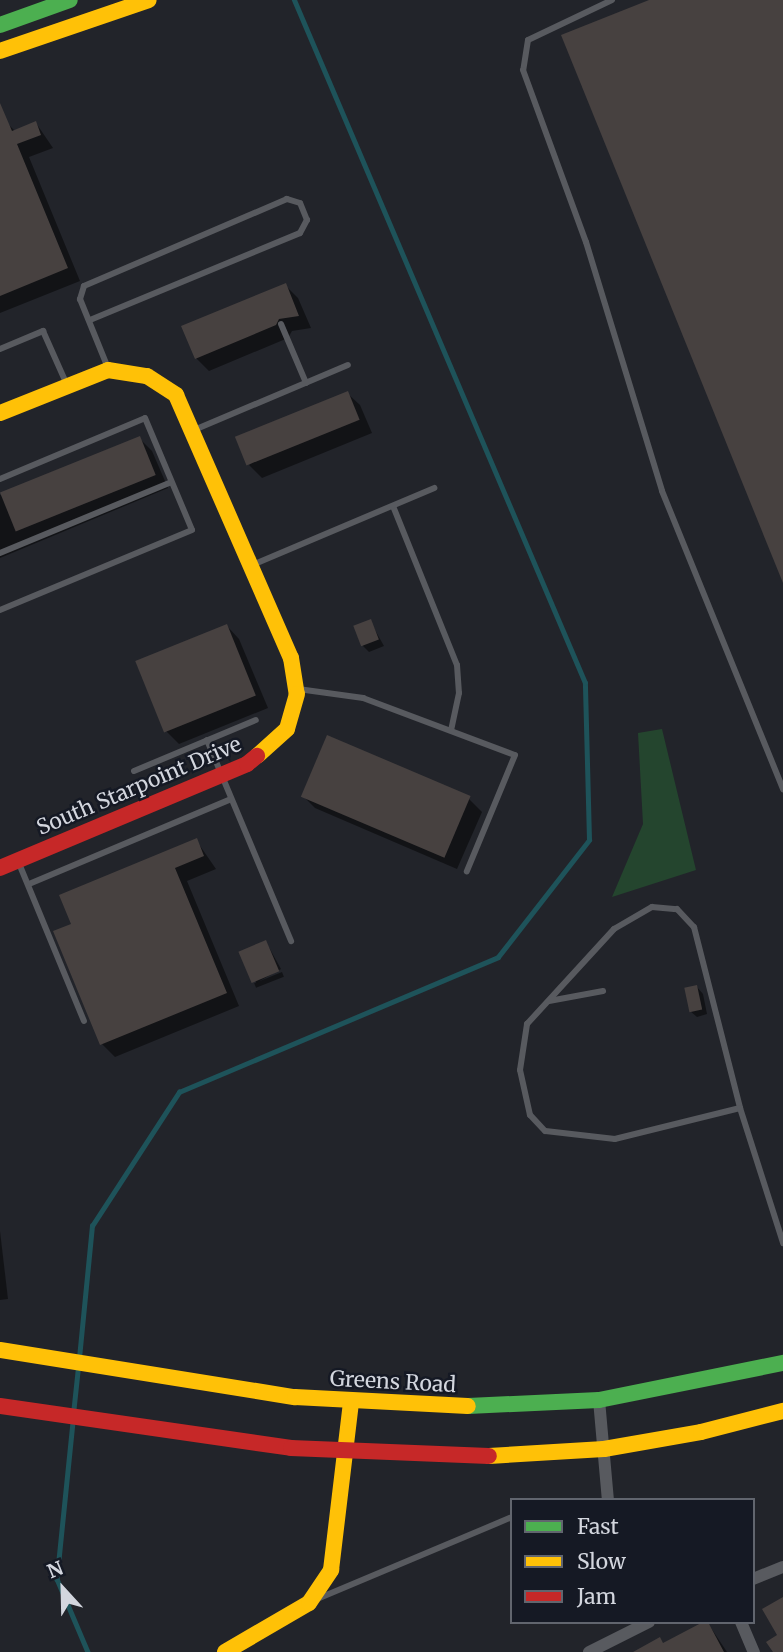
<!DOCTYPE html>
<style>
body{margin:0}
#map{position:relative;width:783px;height:1652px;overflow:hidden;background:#22242a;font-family:Merriweather,serif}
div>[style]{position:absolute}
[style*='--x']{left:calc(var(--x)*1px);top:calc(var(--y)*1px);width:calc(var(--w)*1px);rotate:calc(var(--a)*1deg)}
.green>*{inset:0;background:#24452e}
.shadow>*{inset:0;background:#0007;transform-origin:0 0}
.stream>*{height:4.5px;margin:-2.25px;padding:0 2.25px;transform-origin:2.25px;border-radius:2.25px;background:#1e535a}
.building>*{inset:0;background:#474140;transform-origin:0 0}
.lane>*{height:6px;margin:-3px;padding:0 3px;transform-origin:3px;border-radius:3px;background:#585a5f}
.street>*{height:12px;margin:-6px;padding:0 6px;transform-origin:6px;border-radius:6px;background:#585a5f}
.fast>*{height:16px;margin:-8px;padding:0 8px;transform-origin:8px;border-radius:8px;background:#4caf50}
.slow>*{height:16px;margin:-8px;padding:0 8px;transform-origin:8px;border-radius:8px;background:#ffc107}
.jam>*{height:16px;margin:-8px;padding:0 8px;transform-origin:8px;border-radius:8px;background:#c62828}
span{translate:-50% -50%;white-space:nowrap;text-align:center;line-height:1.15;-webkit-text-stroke:5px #151924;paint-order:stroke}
.street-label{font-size:21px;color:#d3d6de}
.legend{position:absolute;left:510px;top:1498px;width:245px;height:126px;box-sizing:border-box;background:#151924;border:2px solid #61656e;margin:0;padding:9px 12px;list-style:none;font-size:21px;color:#d3d6de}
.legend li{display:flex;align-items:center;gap:14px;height:35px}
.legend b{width:35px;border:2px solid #61656e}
.north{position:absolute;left:28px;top:1554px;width:70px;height:70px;-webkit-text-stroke:5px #151924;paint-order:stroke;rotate:338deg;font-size:19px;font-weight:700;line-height:28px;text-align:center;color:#d3d6de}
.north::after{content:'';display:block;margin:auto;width:24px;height:32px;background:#d3d6de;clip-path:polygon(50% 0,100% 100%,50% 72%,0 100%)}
</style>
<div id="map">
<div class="green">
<i style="clip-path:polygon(662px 729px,696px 870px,612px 897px,643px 824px,638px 733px)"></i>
</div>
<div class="shadow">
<i style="clip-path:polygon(36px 123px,53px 148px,29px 157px,80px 281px,0 313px,0 127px,8px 124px,15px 131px)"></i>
<i style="clip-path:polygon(285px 285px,298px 298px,311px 328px,292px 331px,288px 338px,209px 371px,196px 358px)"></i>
<i style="clip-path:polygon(347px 393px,360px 405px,372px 433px,262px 478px,249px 465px)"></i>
<i style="clip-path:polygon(139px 438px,152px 451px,168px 488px,0 558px,0 495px)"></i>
<i style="clip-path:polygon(370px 621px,384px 646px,369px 652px,363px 646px)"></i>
<i style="clip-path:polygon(227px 626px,239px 639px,268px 708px,179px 744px,166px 731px)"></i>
<i style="clip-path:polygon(302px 795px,469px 799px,482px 812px,457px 869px,315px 808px)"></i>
<i style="clip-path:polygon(196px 840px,216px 869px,187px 881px,239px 1006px,115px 1057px,102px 1044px,73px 925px)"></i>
<i style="left:266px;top:942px;width:31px;height:28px;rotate:61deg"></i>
<i style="left:282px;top:972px;width:5px;height:30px;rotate:68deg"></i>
<i style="clip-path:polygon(697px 987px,703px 994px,707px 1014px,697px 1017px,690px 1011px)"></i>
<i style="clip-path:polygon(0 1231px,8px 1299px,0 1300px)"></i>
<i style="clip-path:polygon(707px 1622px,727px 1652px,635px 1652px,665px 1645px)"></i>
</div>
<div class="stream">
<i style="--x:79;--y:1358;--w:133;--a:-84.4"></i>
<i style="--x:92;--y:1226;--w:160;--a:-57"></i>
<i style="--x:179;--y:1092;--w:346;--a:-22.9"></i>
<i style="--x:498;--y:957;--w:148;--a:-52.1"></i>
<i style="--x:589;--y:840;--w:157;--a:-91.5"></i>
<i style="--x:585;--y:683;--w:742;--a:-113.08"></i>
<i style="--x:73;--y:1414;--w:47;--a:-83.9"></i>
<i style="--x:73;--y:1422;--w:158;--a:95.8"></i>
<i style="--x:57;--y:1579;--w:79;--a:67"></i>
</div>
<div class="building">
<i style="clip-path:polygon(649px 0,783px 0,783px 583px,561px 35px)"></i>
<i style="clip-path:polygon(0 103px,12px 131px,36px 121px,41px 135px,17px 144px,68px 268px,0 296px)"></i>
<i style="clip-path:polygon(286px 283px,299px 316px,279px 319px,276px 325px,195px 359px,181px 326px)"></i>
<i style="left:348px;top:391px;width:31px;height:122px;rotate:68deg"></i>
<i style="left:140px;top:436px;width:42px;height:151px;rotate:68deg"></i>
<i style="left:371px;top:619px;width:22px;height:19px;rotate:69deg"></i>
<i style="left:227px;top:624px;width:77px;height:99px;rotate:68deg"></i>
<i style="left:327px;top:735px;width:156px;height:67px;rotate:23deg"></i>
<i style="clip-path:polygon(197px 838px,204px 856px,175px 868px,227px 993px,100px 1045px,53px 931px,71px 924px,59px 895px)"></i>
<i style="left:266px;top:940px;width:34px;height:30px;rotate:67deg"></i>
<i style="left:697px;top:985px;width:25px;height:13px;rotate:78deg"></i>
<i style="clip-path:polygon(783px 1597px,783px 1652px,773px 1652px,766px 1642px,777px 1635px,762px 1609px)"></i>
<i style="clip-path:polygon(703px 1622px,708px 1622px,724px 1652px,633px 1652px,660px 1637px,663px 1643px)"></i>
</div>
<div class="lane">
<i style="--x:612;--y:0;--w:93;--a:154.5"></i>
<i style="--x:528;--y:40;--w:30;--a:99"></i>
<i style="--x:523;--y:70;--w:183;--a:69.9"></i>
<i style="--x:586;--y:242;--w:260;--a:73"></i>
<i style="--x:662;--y:491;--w:322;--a:67.9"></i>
<i style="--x:90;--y:320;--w:227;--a:-22.5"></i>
<i style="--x:300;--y:233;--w:15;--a:-62"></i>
<i style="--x:307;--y:220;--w:18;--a:-112"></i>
<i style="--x:300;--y:203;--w:14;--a:-163"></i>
<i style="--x:287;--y:199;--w:221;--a:156.8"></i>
<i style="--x:84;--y:286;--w:14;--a:107"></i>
<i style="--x:80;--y:299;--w:74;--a:67.9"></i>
<i style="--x:281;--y:324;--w:64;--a:67"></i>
<i style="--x:0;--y:349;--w:47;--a:-22.7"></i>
<i style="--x:43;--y:331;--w:59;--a:66"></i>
<i style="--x:194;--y:430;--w:167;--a:-22.9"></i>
<i style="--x:0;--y:479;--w:157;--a:-22.8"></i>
<i style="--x:145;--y:418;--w:121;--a:67.2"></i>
<i style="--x:192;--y:530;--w:208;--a:157.4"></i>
<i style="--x:393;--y:506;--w:171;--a:68.1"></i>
<i style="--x:457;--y:665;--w:28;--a:86"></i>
<i style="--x:459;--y:693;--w:38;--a:102"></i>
<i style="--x:0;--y:553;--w:185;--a:-22.5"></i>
<i style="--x:252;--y:565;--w:198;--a:-22.9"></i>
<i style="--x:298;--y:689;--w:66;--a:7.9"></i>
<i style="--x:363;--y:698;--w:162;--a:20.6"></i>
<i style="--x:515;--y:755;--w:126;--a:112.5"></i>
<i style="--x:207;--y:740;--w:218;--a:67.3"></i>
<i style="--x:134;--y:771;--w:132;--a:-22.7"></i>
<i style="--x:18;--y:861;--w:173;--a:67.6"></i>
<i style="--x:29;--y:884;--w:219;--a:-22.8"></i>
<i style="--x:549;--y:1001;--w:55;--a:-10.5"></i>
<i style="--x:740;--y:1108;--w:129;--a:166.1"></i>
<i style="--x:615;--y:1139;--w:70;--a:-173.5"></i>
<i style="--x:545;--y:1131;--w:22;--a:-133"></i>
<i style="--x:530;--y:1115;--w:46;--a:-102.5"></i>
<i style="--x:520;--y:1070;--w:47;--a:-81.3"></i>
<i style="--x:527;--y:1024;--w:129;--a:-47.5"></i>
<i style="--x:614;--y:929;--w:44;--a:-30.1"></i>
<i style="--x:652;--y:907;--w:25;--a:5"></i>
<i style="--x:677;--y:909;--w:25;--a:47"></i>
<i style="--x:694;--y:927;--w:187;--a:75.7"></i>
<i style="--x:740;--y:1108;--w:142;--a:72.3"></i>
<i style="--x:317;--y:1599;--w:212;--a:-22.8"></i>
</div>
<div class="street">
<i style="--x:599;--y:1400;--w:100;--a:84.9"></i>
<i style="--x:753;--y:1579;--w:32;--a:-22"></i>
<i style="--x:741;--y:1622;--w:33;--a:67"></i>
<i style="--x:589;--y:1652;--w:67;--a:-26.6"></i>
</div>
<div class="fast">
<i style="--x:0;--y:25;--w:74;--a:-19.7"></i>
<i style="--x:468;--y:1406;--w:131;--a:-2.6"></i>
<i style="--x:599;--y:1400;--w:188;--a:-11.4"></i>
</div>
<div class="slow">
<i style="--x:0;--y:51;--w:157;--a:-18.9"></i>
<i style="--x:0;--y:413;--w:116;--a:-21.7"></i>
<i style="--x:108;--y:370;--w:39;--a:9"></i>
<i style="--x:147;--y:376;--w:35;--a:33"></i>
<i style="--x:176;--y:395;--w:287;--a:66.4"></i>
<i style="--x:291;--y:658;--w:36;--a:81"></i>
<i style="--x:297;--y:694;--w:36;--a:106"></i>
<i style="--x:287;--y:729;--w:40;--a:138"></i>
<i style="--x:0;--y:1350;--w:299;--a:9.1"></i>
<i style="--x:295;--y:1397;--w:173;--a:3"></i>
<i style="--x:489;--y:1456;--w:115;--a:-3.5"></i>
<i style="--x:604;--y:1449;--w:98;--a:-9.9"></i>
<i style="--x:701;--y:1432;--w:85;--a:-14.4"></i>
<i style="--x:225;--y:1652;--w:97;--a:-30.3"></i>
<i style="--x:309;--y:1603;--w:40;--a:-56"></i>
<i style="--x:331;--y:1570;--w:168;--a:-83.2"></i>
</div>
<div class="jam">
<i style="--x:0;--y:868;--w:268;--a:-22.8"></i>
<i style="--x:247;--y:764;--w:13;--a:-39"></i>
<i style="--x:0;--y:1406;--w:294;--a:8.2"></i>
<i style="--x:291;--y:1448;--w:198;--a:2.3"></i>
</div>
<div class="street-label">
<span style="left:139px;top:786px;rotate:-23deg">South Starpoint Drive</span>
<span style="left:393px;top:1382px;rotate:3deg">Greens Road</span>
</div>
<ul class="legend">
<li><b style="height:9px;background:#4caf50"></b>Fast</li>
<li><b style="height:9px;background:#ffc107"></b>Slow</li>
<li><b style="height:9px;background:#c62828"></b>Jam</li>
</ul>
<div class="north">N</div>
</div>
